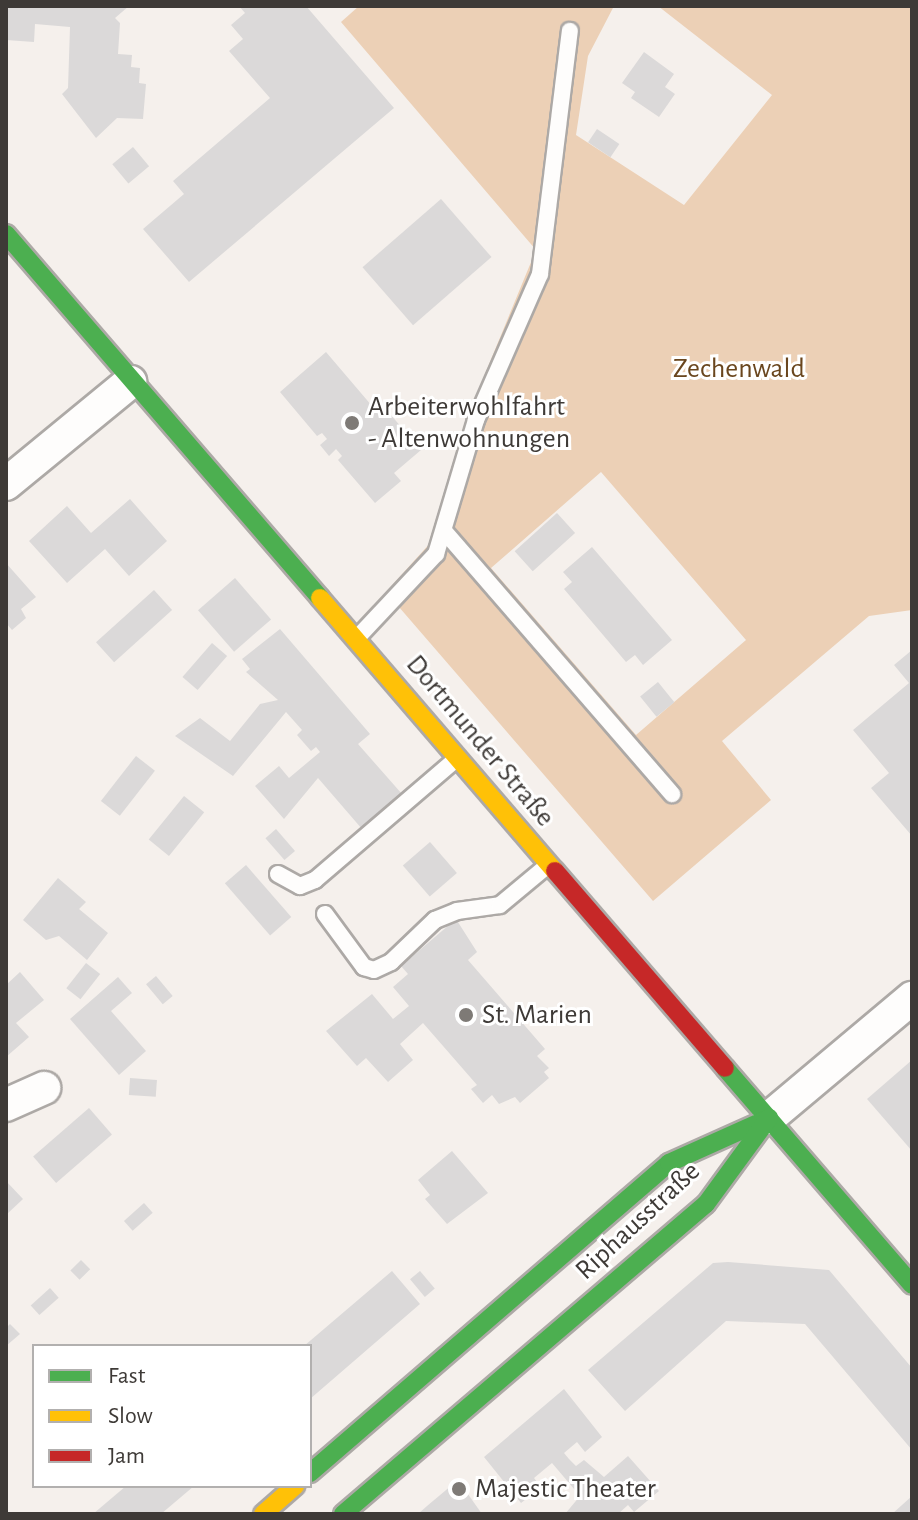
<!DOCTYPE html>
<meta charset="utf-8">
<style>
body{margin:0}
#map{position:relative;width:918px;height:1520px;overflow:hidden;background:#f5f0ec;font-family:"Alegreya Sans",sans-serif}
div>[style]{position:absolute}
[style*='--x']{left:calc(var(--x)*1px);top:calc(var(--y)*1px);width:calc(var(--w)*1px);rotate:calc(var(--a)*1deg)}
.green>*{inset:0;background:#ecd0b6}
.building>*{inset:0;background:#dbd9d9;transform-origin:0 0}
.roads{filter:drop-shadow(2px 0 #ada9a6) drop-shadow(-2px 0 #ada9a6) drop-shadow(0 2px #ada9a6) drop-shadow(0 -2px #ada9a6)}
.lane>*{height:16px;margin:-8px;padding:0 8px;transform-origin:8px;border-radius:8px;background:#fefdfc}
.street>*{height:32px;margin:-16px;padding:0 16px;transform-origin:16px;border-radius:16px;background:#fefdfc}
.fast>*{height:18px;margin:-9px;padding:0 9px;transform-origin:9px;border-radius:9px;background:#4caf50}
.slow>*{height:18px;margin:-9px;padding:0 9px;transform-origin:9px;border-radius:9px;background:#ffc107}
.jam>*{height:18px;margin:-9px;padding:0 9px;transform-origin:9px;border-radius:9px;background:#c62828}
.dots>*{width:22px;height:22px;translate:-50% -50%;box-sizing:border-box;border:4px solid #fff;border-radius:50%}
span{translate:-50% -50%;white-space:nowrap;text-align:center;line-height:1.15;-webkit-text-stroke:6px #fff;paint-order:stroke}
.park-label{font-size:28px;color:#6a461e}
.poi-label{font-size:28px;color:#3e3a37}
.left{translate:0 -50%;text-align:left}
.street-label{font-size:28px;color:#3e3a37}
.frame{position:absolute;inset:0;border:8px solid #3e3a37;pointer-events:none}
.legend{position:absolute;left:32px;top:1344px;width:280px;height:144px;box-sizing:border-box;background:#fff;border:2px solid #b2b0af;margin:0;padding:10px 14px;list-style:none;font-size:24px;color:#3e3a37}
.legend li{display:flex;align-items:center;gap:16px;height:40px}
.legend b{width:40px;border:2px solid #b2b0af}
</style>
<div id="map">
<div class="green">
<i style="clip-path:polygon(evenodd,359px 6px,614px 6px,588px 56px,576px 135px,684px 205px,772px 95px,658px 6px,912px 6px,912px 610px,869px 616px,722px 741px,771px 800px,653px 901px,386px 592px,432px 541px,471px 408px,536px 250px,341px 22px,359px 6px,601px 472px,746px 640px,636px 735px,491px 568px,601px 472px)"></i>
</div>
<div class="building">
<i style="clip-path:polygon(6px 6px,129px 6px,115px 18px,120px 23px,118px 54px,132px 55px,131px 67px,140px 68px,139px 83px,146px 84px,143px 119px,117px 118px,96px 138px,62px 94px,68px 88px,70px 27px,35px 24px,34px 42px,6px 40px)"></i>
<i style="clip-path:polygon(239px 6px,306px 6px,394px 108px,189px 282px,143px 229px,184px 194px,173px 181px,270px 98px,229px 51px,243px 39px,231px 25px,245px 13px)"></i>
<i style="clip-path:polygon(644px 52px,674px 74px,665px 87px,675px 94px,659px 117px,631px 98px,635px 92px,622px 83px)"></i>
<i style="left:597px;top:129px;width:27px;height:16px;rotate:34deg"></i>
<i style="left:133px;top:147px;width:25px;height:27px;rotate:50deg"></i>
<i style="left:441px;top:199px;width:77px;height:104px;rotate:49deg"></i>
<i style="clip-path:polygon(326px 352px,378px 413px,384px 407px,421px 450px,394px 473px,401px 481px,375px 503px,338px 460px,342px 456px,336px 449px,329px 456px,320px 445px,327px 439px,322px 433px,317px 436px,280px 392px)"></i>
<i style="clip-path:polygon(130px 499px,167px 541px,129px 576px,105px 549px,67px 583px,29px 541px,67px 506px,91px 533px)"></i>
<i style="left:557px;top:513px;width:27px;height:57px;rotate:48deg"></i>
<i style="clip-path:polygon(592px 547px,672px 640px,643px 665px,635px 655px,626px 662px,564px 589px,572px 582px,563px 572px)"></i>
<i style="clip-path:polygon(6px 563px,36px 597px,21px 609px,26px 618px,12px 630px,6px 623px)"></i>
<i style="left:235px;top:578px;width:55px;height:49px;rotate:49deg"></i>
<i style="left:154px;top:590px;width:27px;height:78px;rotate:48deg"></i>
<i style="clip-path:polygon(280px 629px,370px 734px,358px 744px,402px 794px,362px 829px,318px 778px,284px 819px,255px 786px,279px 766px,289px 778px,320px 752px,316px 747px,311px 751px,297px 735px,302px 730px,286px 712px,233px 776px,175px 736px,200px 718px,230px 741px,260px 704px,278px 700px,246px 672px,250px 669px,242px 659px)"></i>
<i style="left:212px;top:643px;width:20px;height:45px;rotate:41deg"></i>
<i style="clip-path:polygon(912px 650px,912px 836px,871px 788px,889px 773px,853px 730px,909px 683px,894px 665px)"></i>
<i style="left:658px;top:682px;width:26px;height:23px;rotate:51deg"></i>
<i style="left:136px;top:756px;width:24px;height:57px;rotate:38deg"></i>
<i style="left:184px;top:796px;width:26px;height:56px;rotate:39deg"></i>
<i style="left:276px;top:829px;width:29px;height:14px;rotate:49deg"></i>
<i style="left:430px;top:842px;width:41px;height:36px;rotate:49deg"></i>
<i style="left:246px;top:865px;width:69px;height:28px;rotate:49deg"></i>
<i style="clip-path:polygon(58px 878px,86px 902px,79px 909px,108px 933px,87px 960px,59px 936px,46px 940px,23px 920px)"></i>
<i style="clip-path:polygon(456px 919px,477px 952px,468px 960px,545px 1049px,537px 1056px,549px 1068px,544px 1072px,549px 1078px,520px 1103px,515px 1097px,499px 1104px,492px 1095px,483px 1103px,471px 1089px,477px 1085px,423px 1023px,400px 1044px,413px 1060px,388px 1082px,366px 1058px,357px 1066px,326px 1031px,372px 994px,393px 1019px,409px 1006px,393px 987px,408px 974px,401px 966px)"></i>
<i style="left:86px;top:963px;width:18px;height:32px;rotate:38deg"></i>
<i style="clip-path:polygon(20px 972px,44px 1000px,16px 1023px,29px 1037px,6px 1057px,6px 985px)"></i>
<i style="left:156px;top:976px;width:26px;height:13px;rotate:50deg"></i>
<i style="clip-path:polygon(118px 977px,132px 993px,111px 1011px,146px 1051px,119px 1075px,70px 1019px)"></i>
<i style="clip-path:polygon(912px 1060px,912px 1151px,867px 1099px)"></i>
<i style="left:130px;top:1078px;width:27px;height:17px;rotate:4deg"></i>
<i style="left:89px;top:1108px;width:35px;height:74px;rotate:49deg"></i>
<i style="clip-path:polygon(452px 1151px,488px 1193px,447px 1224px,425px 1199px,430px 1195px,418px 1180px)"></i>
<i style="clip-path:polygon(6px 1181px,23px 1199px,6px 1215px)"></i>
<i style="left:144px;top:1203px;width:13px;height:27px;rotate:48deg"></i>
<i style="left:81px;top:1260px;width:13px;height:15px;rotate:45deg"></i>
<i style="clip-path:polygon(728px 1262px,829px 1270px,912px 1368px,912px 1450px,805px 1324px,726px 1321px,625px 1411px,588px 1370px,713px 1263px)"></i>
<i style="clip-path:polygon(392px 1271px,420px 1304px,310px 1399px,310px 1346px,304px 1346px)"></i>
<i style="left:420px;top:1271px;width:23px;height:13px;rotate:50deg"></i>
<i style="left:50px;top:1288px;width:13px;height:26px;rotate:48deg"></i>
<i style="clip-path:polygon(10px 1324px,20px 1334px,6px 1346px,6px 1328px)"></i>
<i style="clip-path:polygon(564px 1389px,602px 1437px,585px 1452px,577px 1442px,564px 1453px,569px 1459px,576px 1466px,584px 1460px,604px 1477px,628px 1456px,659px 1491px,634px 1512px,628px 1505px,618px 1514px,565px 1514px,580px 1496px,552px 1463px,534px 1478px,545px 1492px,539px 1497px,535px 1492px,521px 1503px,484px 1457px)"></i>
<i style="clip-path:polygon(458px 1480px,482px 1514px,418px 1514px,427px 1506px)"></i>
<i style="clip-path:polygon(126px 1486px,194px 1486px,161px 1514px,93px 1514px)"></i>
<i style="clip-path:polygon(912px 1496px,912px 1514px,892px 1514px)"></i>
</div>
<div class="roads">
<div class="lane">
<i style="--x:445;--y:532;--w:347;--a:49.1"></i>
<i style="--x:358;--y:637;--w:114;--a:-46.8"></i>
<i style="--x:436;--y:554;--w:140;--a:-73.4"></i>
<i style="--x:476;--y:420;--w:159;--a:-66.3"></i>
<i style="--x:540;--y:274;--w:245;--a:-83"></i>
<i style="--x:278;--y:874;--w:25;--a:29"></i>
<i style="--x:300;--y:886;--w:16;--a:-22"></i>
<i style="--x:315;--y:880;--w:186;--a:-40.6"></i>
<i style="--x:325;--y:914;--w:66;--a:53.7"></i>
<i style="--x:364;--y:967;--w:10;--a:17"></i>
<i style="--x:374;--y:970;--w:19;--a:-25"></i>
<i style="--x:391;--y:962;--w:61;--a:-43.7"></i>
<i style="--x:435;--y:920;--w:24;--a:-22"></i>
<i style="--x:457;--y:911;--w:43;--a:-7.9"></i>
<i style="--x:500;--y:905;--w:61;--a:-39.7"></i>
</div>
<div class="street">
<i style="--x:6;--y:484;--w:161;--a:-39.4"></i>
<i style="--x:6;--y:1105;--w:42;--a:-24.1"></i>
<i style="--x:769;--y:1118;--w:187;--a:-40"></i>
</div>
<div class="fast">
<i style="--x:6;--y:234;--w:481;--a:49.2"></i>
<i style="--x:725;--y:1068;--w:286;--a:49.2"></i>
<i style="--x:310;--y:1473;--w:474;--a:-40.8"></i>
<i style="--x:669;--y:1163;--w:107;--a:-24.2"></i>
<i style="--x:343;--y:1514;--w:477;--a:-40.5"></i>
<i style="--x:706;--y:1204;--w:107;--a:-53.8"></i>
</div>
<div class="slow">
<i style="--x:320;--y:598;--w:360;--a:49.3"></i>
<i style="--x:263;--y:1514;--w:43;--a:-41.2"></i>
</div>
<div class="jam">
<i style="--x:555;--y:871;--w:260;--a:49.2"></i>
</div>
</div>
<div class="dots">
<i style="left:352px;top:423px;background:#7e7a76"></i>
<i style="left:466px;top:1015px;background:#7e7a76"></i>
<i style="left:459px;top:1489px;background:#7e7a76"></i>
</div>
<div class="park-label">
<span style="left:739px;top:369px">Zechenwald</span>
</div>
<div class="poi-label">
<span class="left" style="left:368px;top:423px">Arbeiterwohlfahrt<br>- Altenwohnungen</span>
<span class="left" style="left:482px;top:1015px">St. Marien</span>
<span class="left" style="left:475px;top:1489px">Majestic Theater</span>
</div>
<div class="street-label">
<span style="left:480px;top:741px;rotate:50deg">Dortmunder Straße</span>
<span style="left:638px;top:1221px;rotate:-43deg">Riphausstraße</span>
</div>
<div class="frame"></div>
<ul class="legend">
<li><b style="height:10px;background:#4caf50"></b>Fast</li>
<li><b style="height:10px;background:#ffc107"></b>Slow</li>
<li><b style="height:10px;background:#c62828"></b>Jam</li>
</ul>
</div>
